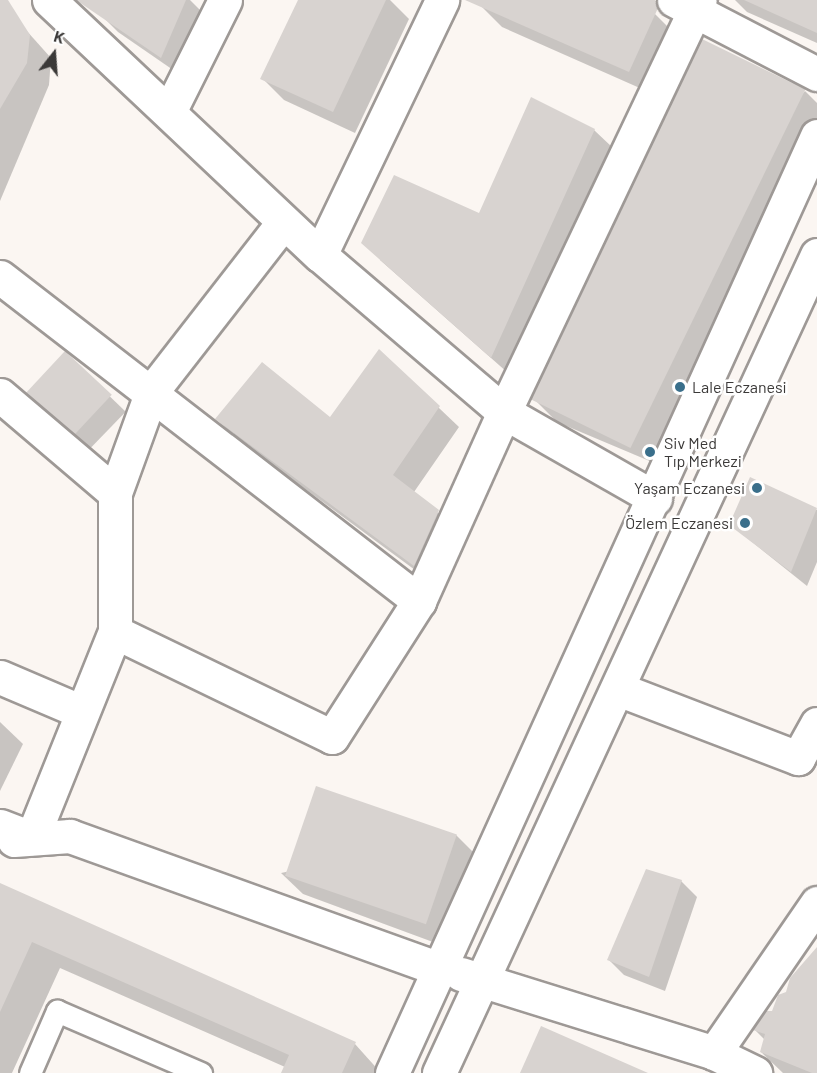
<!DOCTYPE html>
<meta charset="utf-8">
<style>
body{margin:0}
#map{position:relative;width:817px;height:1073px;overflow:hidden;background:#fbf6f2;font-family:Barlow,sans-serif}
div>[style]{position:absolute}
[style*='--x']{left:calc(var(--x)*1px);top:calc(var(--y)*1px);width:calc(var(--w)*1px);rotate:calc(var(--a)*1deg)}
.shadow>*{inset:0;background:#0003;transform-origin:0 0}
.building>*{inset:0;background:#d8d3d0;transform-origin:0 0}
.roads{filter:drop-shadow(2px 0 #9e9996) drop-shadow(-2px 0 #9e9996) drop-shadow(0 2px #9e9996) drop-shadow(0 -2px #9e9996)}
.lane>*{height:21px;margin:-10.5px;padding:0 10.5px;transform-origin:10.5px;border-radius:10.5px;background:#fff}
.street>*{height:33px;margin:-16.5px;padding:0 16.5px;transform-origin:16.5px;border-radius:16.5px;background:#fff}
.secondary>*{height:33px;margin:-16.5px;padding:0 16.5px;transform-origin:16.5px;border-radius:16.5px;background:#fff}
.dots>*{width:16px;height:16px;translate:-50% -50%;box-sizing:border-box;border:3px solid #fff;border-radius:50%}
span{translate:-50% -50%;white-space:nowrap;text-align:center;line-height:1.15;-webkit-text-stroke:5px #fff;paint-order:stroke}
.poi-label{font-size:16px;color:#3b3938}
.left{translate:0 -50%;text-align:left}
.right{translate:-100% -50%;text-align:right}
.north{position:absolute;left:24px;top:24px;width:60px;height:60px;-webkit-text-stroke:4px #fff;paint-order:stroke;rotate:17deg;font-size:16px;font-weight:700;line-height:24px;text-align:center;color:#3b3938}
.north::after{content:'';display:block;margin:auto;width:21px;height:27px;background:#3b3938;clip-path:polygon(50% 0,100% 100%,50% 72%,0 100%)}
</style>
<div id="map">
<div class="shadow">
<i style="clip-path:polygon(111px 0,190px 0,202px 12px,176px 72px,118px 32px,103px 17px)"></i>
<i style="clip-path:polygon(299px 0,390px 0,409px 19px,355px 133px,284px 100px,262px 78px)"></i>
<i style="clip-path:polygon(482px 0,622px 0,655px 14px,677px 36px,651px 93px,502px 27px,480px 5px)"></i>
<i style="clip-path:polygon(735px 0,817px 0,817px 43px,747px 12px)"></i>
<i style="clip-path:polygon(0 1px,51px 58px,49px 85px,0 201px)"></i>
<i style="clip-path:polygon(805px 91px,817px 103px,817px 133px,659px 465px,557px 422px,535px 400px)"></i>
<i style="clip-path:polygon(594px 130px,612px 147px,508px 373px,380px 260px,480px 215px)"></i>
<i style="clip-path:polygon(379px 351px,459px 427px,414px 492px,458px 531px,434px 584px,236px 438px,217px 419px,331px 419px)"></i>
<i style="left:66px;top:354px;width:83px;height:54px;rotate:44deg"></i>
<i style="clip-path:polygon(751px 479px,817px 510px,817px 562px,807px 586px,731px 525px)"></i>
<i style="clip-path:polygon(0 722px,23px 744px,0 791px)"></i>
<i style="clip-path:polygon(456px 835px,478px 857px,441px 945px,303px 894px,281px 873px)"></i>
<i style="clip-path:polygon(681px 881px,697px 897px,665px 991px,624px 975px,609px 960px)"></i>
<i style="clip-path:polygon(0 884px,355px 1044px,381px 1073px,283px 1073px,285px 1067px,60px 968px,12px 1073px,0 1073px)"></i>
<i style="clip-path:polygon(817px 953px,817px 1073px,783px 1073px,761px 1052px,765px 1040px,755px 1030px,773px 1012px)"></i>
</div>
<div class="building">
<i style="clip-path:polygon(0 0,8px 0,30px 35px,27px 63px,0 109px)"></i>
<i style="clip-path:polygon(76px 0,186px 0,161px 58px)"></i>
<i style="clip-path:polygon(298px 0,386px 0,333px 112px,260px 79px)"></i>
<i style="clip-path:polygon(465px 0,655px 0,658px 8px,629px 72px)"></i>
<i style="clip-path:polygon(744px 0,817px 0,817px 33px)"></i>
<i style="left:702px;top:39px;width:115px;height:399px;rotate:26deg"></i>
<i style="clip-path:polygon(531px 97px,595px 129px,491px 358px,361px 243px,394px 175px,479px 213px)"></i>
<i style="clip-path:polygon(379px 349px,440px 406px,393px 475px,439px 510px,414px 566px,215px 419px,262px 362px,330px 417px)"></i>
<i style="left:65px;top:351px;width:64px;height:57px;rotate:43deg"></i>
<i style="clip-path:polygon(750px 477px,817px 508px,791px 572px,729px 525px)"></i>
<i style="left:316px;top:786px;width:149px;height:95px;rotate:19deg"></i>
<i style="clip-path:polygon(646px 869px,682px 880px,649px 977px,607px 960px)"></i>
<i style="clip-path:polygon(0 883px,356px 1042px,342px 1073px,281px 1073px,289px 1055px,32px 942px,0 1012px)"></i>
<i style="clip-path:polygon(817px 947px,817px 1073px,812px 1073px,760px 1052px,765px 1034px,753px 1030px,765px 1011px,772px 1011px,778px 995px,786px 992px,790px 978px)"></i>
<i style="clip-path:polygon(541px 1026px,648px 1073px,520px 1073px)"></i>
</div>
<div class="roads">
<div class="lane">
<i style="--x:30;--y:1073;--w:68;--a:-66.5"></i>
<i style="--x:57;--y:1011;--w:157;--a:23.3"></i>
</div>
<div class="street">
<i style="--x:49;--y:0;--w:372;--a:43.3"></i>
<i style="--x:320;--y:255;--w:283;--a:-64.4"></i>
<i style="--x:674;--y:0;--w:161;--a:27.4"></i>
<i style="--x:169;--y:112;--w:125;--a:-63.4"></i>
<i style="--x:320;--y:255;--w:242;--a:40.5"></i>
<i style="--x:504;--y:412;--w:174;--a:29.7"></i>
<i style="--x:0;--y:277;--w:530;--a:37.71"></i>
<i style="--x:0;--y:395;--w:151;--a:40.4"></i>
<i style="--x:115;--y:632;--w:241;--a:25.8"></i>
<i style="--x:0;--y:677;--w:89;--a:23.1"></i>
<i style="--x:618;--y:689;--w:193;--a:21"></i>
<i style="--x:798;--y:758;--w:39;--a:-61"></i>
<i style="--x:0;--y:826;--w:34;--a:21"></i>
<i style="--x:32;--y:838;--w:222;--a:-68.1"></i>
<i style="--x:115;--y:632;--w:139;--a:-90"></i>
<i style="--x:115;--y:493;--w:109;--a:-70.1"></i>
<i style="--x:152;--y:391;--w:213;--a:-52.1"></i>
<i style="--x:14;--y:840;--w:56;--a:-4.1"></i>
<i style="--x:70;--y:836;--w:392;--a:19.8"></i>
<i style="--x:714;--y:1053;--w:182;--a:-55.5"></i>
</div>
<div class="secondary">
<i style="--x:332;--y:737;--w:161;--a:-57.4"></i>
<i style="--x:419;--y:601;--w:207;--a:-65.8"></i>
<i style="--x:504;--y:412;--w:456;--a:-64.6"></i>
<i style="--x:461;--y:974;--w:265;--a:17.3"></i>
<i style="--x:714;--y:1053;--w:46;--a:26"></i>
<i style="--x:392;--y:1073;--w:1029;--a:-65.6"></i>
<i style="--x:439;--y:1073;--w:901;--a:-65.2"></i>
</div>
</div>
<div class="dots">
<i style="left:680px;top:387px;background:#3a6f8b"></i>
<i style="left:650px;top:452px;background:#3a6f8b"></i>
<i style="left:757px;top:488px;background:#3a6f8b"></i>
<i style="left:745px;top:523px;background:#3a6f8b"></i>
</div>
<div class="poi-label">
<span class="left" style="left:692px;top:387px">Lale Eczanesi</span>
<span class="left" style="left:664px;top:452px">Siv Med<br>Tıp Merkezi</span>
<span class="right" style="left:745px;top:488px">Yaşam Eczanesi</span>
<span class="right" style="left:733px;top:523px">Özlem Eczanesi</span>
</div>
<div class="north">K</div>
</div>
